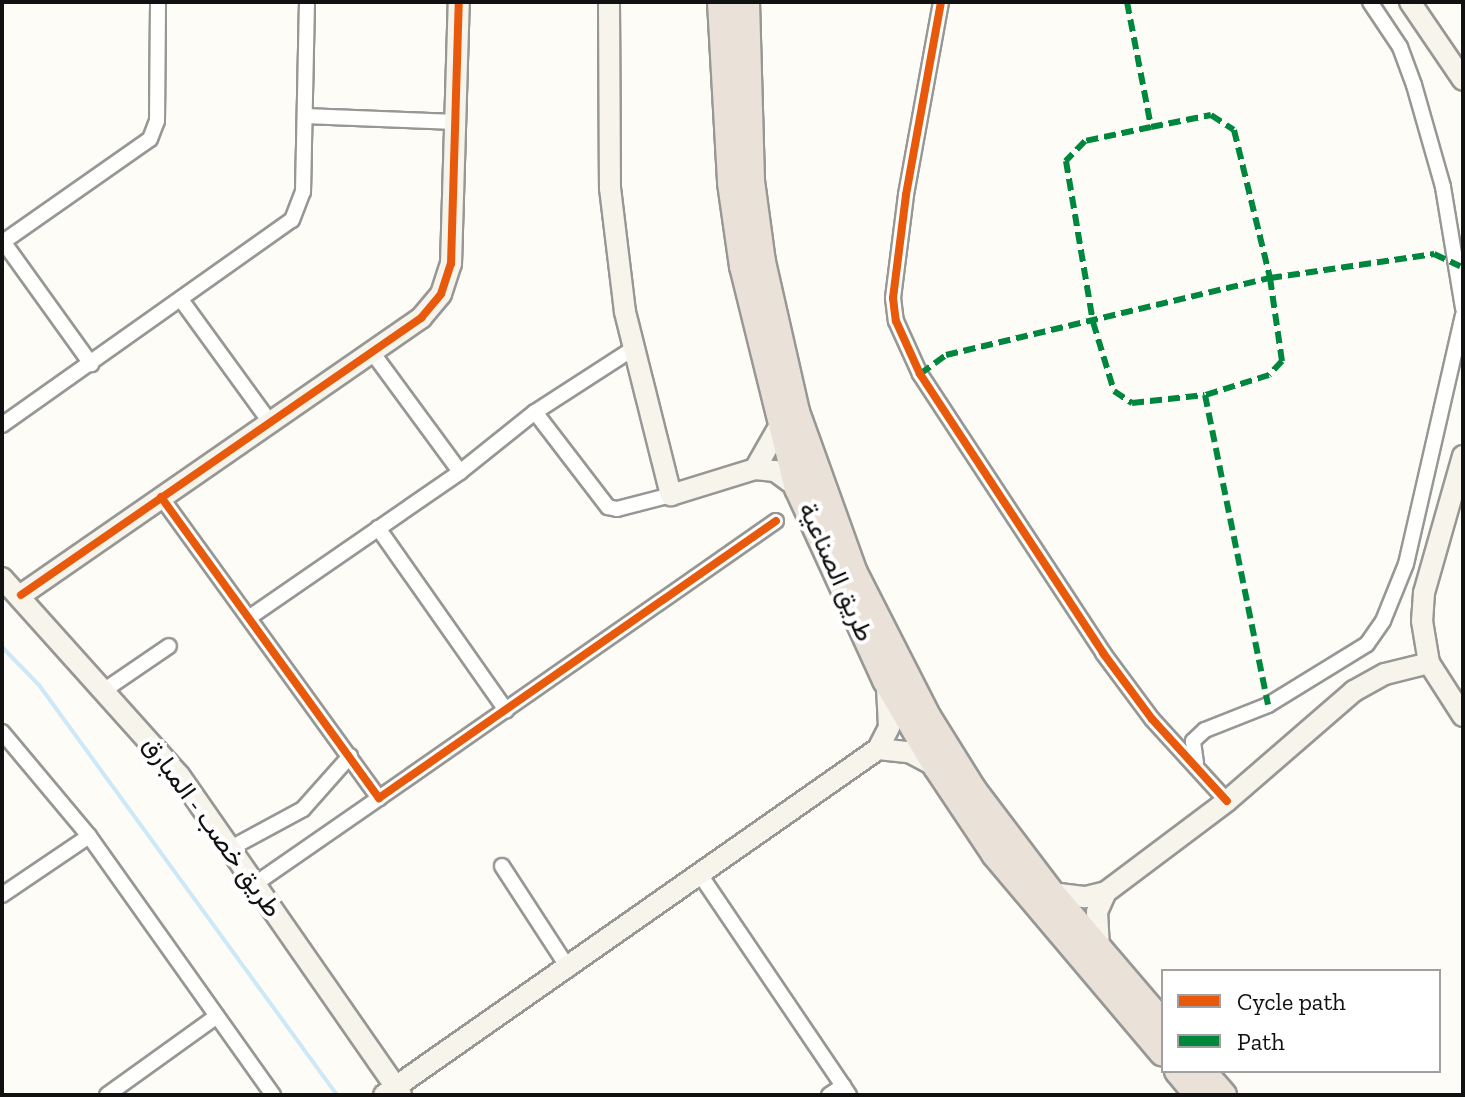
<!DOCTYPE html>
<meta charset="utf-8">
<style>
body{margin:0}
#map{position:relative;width:1465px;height:1097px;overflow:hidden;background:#fdfcf7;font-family:"Zilla Slab",Vazirmatn,serif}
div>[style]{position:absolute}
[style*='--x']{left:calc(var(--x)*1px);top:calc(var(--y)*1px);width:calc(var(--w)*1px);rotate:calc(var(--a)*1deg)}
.stream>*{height:4px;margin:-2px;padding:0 2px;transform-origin:2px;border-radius:2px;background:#cde8f7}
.roads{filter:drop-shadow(2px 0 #979795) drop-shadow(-2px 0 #979795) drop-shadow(0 2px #979795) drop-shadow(0 -2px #979795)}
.street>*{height:14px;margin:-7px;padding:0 7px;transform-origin:7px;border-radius:7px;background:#fffffe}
.secondary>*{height:20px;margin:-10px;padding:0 10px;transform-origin:10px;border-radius:10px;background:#f6f4eb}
.highway>*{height:26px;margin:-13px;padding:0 13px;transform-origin:13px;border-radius:13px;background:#eae1d8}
.quiet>*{height:6px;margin-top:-3px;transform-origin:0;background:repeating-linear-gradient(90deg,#00873e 0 12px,transparent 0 18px)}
.cycleway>*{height:8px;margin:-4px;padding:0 4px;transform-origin:4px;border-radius:4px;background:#e8590c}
span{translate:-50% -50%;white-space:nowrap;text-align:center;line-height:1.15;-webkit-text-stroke:8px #fff;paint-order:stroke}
.street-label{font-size:26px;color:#111}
.frame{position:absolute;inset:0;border:4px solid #111;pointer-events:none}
.legend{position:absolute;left:1161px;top:969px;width:280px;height:104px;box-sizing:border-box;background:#fff;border:2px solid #a0a0a0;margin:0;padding:10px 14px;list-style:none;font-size:24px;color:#111}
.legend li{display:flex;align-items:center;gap:16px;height:40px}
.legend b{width:40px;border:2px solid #a0a0a0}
</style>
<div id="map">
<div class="stream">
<i style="--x:2;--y:647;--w:53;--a:45.8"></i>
<i style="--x:39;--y:685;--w:507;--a:53.99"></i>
</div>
<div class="roads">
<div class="street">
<i style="--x:941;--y:2;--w:196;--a:100.3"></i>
<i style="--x:906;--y:195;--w:104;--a:97.2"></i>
<i style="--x:893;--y:298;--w:23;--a:83"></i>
<i style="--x:896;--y:321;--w:58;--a:65.6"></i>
<i style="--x:920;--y:374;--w:334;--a:56.7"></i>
<i style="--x:1103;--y:653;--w:82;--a:53.4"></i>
<i style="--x:1152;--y:719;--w:111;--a:47.6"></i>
<i style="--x:1370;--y:2;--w:54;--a:56.3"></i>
<i style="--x:1400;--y:47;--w:40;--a:69.8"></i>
<i style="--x:1414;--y:85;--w:106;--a:74.1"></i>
<i style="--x:1443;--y:187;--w:123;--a:80.6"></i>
<i style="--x:305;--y:116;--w:150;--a:2.3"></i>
<i style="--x:2;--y:240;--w:153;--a:54.3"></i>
<i style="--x:3;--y:242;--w:179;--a:-35"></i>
<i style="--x:150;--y:139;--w:19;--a:-69"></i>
<i style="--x:157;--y:121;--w:119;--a:-89.5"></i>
<i style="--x:182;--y:301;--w:150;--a:54"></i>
<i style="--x:372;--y:352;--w:149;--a:53.7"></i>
<i style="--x:535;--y:412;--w:114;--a:-32.9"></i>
<i style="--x:2;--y:425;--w:355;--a:-35.3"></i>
<i style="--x:292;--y:220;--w:30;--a:-69"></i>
<i style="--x:303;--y:192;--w:190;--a:-88.8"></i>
<i style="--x:161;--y:497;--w:372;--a:54.1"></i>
<i style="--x:379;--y:798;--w:484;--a:-34.9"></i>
<i style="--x:378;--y:528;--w:223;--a:54.9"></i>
<i style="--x:250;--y:617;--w:255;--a:-34.6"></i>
<i style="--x:460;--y:472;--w:96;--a:-38.7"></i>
<i style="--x:535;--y:412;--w:120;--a:52.5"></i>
<i style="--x:608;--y:507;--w:9;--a:13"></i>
<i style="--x:617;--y:509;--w:56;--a:-14.5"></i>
<i style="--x:106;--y:689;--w:76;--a:-34.3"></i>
<i style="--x:2;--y:732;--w:136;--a:50.1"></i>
<i style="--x:89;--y:836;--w:318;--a:54.6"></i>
<i style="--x:1196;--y:763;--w:22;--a:-98"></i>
<i style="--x:1193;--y:741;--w:16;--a:-43"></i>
<i style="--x:1205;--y:730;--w:68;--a:-21.6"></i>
<i style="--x:1268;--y:705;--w:116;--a:-31.6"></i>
<i style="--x:1367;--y:644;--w:28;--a:-55"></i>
<i style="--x:1383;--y:621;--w:61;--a:-68"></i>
<i style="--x:1406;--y:564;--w:255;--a:-77.1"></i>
<i style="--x:231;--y:848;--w:82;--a:-28.4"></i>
<i style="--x:303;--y:809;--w:71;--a:-48.4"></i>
<i style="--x:502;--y:866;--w:123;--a:57"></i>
<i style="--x:701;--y:876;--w:254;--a:55.9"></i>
<i style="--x:255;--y:884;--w:151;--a:-34.7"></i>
<i style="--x:2;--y:895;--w:105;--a:-34.1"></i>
<i style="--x:107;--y:1095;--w:135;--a:-35.7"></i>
<i style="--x:829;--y:1095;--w:17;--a:-33"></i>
<i style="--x:843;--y:1086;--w:11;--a:56"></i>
</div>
<div class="secondary">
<i style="--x:609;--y:2;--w:186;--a:89.7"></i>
<i style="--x:610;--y:188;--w:125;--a:83.1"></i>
<i style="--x:625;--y:312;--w:189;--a:75.9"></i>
<i style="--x:671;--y:495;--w:88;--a:-17.2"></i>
<i style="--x:755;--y:469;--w:20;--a:6"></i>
<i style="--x:775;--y:471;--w:29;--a:36"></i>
<i style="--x:1410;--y:2;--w:94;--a:55.8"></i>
<i style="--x:1463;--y:456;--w:142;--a:105.9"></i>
<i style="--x:1424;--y:593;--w:28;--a:94"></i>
<i style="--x:1422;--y:621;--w:43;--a:80.5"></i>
<i style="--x:1429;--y:663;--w:63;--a:57.3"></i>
<i style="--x:755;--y:469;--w:48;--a:-60.3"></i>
<i style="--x:2;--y:578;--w:265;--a:48.1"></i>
<i style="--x:179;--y:775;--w:389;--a:55.2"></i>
<i style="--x:21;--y:595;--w:487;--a:-34.7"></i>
<i style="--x:421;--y:318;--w:31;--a:-50"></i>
<i style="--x:441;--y:294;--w:32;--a:-72"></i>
<i style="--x:451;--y:264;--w:262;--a:-88.3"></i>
<i style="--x:878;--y:749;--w:31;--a:6"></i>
<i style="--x:909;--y:752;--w:32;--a:28"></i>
<i style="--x:1051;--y:893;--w:35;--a:7"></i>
<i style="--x:1086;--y:897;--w:21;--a:-14"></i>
<i style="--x:1106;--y:892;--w:151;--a:-36.9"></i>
<i style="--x:1227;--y:801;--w:168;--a:-40.9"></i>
<i style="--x:1354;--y:691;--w:35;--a:-29"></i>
<i style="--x:1385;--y:674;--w:45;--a:-14"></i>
<i style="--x:1099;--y:949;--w:37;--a:-93"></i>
<i style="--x:1097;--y:912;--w:22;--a:-66"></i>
<i style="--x:384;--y:1095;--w:603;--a:-35.01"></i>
<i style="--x:878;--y:749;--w:25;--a:-63"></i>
<i style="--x:889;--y:727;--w:40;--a:-92.9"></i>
</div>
<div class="highway">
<i style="--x:721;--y:2;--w:181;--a:86.8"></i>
<i style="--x:731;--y:183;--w:84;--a:81.8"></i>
<i style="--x:743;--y:266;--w:229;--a:76.1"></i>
<i style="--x:798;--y:488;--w:211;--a:65.4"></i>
<i style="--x:886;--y:680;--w:101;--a:59.6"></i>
<i style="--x:937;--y:767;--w:105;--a:56.3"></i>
<i style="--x:995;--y:854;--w:260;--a:49.8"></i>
<i style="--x:746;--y:2;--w:179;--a:88.4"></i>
<i style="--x:751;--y:181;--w:82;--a:82.3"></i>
<i style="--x:762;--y:262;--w:154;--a:77.2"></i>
<i style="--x:796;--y:412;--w:171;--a:70.2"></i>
<i style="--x:854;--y:573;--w:163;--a:63"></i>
<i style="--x:928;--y:718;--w:85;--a:58"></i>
<i style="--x:973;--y:790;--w:129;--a:52.9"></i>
<i style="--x:1051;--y:893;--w:172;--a:49.5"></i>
<i style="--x:1178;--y:1071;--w:31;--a:50"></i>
<i style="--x:1202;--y:1071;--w:32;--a:49"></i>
</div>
</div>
<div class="quiet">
<i style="--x:1127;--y:2;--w:127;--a:79.1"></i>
<i style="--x:1151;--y:127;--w:61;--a:-11.3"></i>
<i style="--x:1211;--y:115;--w:27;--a:33"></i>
<i style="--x:1234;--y:130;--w:152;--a:76.3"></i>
<i style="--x:1270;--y:278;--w:84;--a:81.8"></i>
<i style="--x:1282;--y:361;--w:19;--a:133"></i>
<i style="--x:1269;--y:375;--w:67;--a:162.6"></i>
<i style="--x:1205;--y:395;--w:316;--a:78.5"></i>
<i style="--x:1151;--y:127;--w:67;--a:168"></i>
<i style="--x:1085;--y:141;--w:28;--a:134"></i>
<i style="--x:1066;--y:161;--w:163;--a:80.5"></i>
<i style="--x:1093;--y:322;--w:72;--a:73.1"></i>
<i style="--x:1114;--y:391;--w:22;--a:34"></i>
<i style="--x:1132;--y:403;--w:73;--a:-6.3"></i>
<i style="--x:920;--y:374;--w:32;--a:-36"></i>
<i style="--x:946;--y:355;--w:333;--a:-13.4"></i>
<i style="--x:1270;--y:278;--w:166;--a:-8.3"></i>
<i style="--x:1434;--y:254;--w:29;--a:25"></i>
</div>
<div class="cycleway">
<i style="--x:941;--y:2;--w:196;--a:100.3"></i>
<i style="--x:906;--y:195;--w:104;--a:97.2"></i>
<i style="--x:893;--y:298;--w:23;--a:83"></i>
<i style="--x:896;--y:321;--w:58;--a:65.6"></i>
<i style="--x:920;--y:374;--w:334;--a:56.7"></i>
<i style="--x:1103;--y:653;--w:82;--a:53.4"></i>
<i style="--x:1152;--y:719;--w:111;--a:47.6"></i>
<i style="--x:161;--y:497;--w:372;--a:54.1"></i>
<i style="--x:379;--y:798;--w:484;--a:-34.9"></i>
<i style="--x:21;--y:595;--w:487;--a:-34.7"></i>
<i style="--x:421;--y:318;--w:31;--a:-50"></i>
<i style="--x:441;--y:294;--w:32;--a:-72"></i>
<i style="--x:451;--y:264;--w:262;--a:-88.3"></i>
</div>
<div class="street-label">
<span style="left:836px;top:572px;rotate:66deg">طريق الصناعية</span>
<span style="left:212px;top:827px;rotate:54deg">طريق خصب - المبارق</span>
</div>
<div class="frame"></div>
<ul class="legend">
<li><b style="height:10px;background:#e8590c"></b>Cycle path</li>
<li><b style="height:10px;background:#00873e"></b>Path</li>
</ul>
</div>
